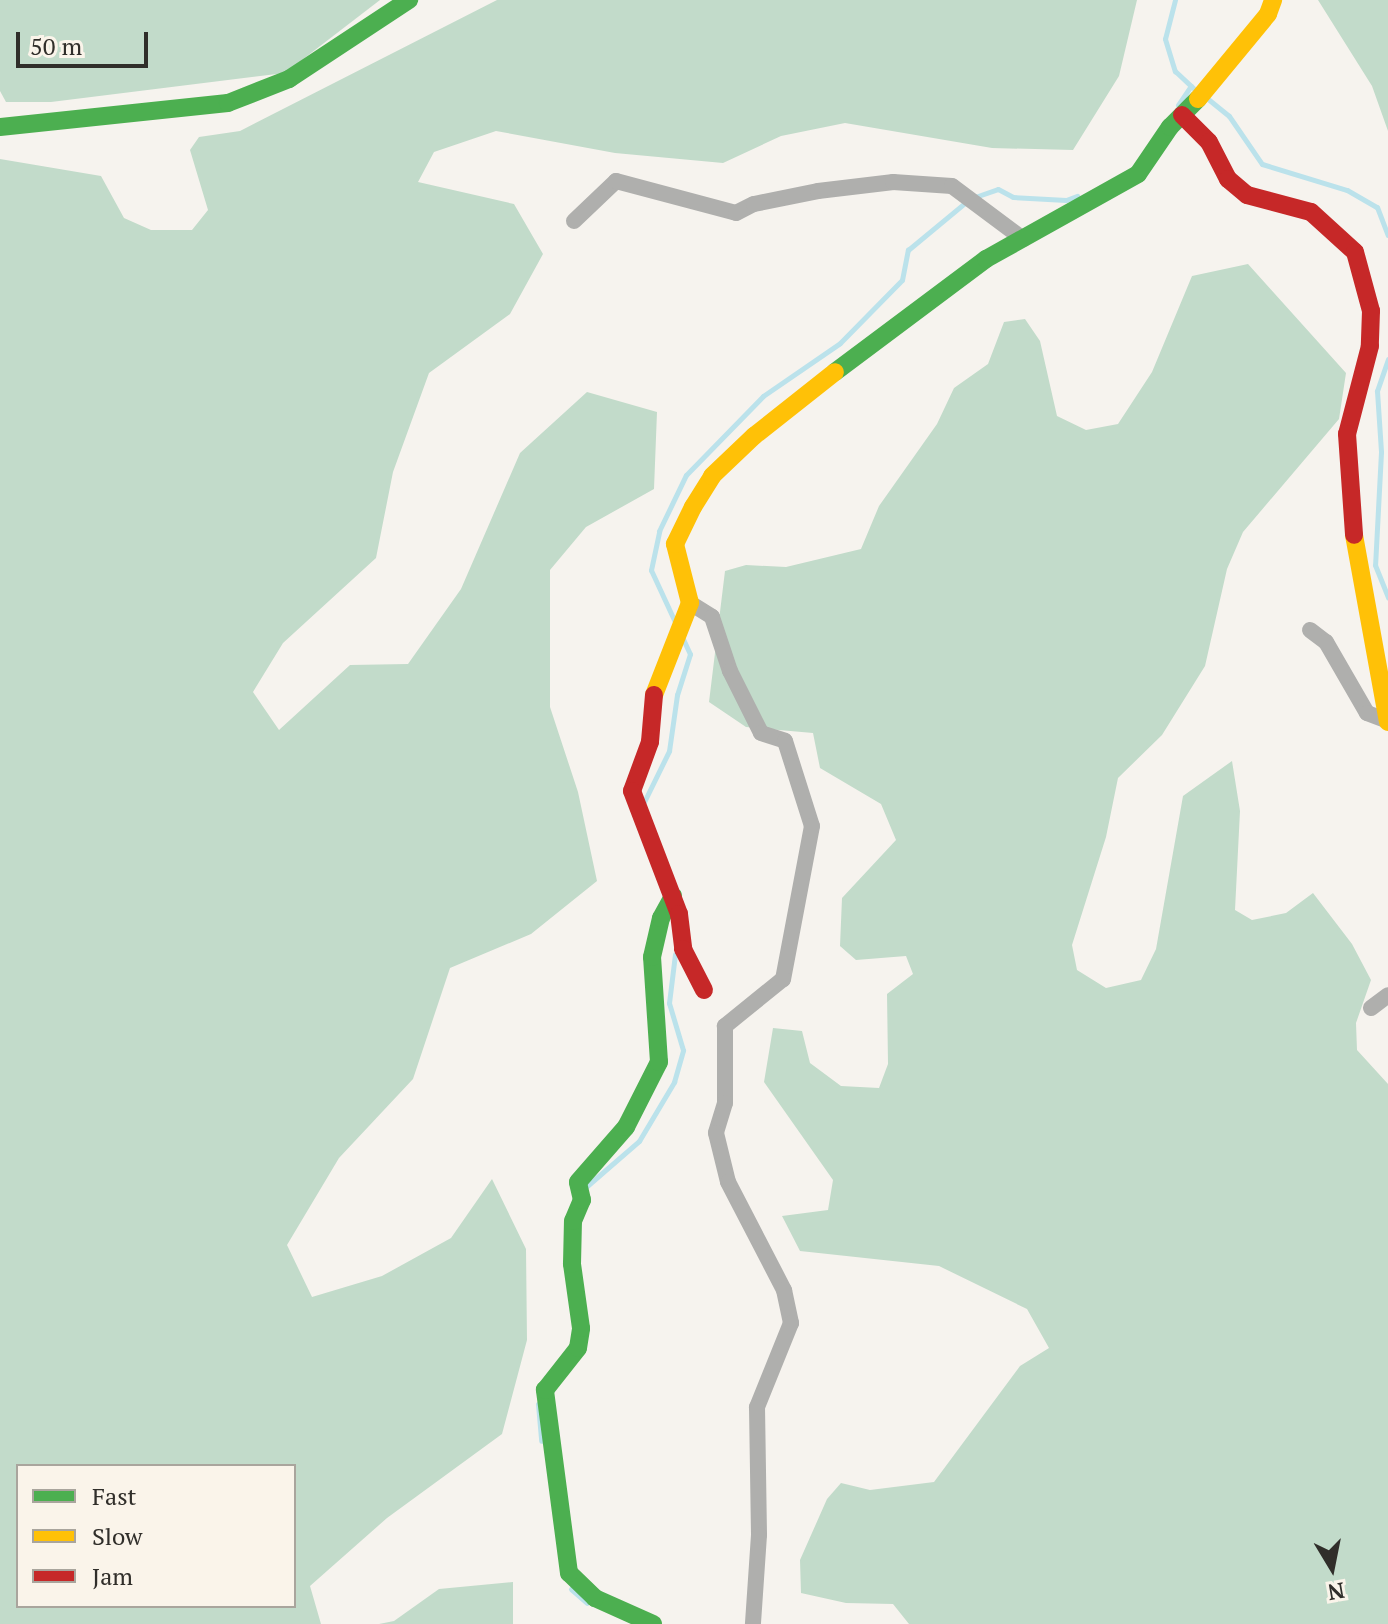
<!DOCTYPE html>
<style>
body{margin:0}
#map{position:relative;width:1388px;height:1624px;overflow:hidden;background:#f6f3ee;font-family:"PT Serif",serif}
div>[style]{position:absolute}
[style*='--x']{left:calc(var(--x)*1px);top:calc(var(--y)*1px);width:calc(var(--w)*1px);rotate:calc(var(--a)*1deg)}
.forest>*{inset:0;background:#c2dbca}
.stream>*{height:5px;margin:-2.5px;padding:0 2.5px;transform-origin:2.5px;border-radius:2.5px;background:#bbe2eb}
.street>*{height:16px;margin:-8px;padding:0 8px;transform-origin:8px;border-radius:8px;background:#afafad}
.fast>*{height:18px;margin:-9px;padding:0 9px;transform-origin:9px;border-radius:9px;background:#4caf50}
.slow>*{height:18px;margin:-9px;padding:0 9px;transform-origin:9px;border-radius:9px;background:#ffc107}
.jam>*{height:18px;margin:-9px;padding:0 9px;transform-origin:9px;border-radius:9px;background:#c62828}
span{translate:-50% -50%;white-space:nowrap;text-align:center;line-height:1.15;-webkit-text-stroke:8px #faf4ea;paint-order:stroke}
.legend{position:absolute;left:16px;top:1464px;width:280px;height:144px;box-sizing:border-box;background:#faf4ea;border:2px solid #a9a59d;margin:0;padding:10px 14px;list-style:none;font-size:24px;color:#302e2a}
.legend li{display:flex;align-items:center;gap:16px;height:40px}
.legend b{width:40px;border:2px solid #a9a59d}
.north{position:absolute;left:1292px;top:1528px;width:80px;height:80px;-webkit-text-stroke:6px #faf4ea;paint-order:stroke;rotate:170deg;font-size:22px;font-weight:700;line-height:32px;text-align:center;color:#302e2a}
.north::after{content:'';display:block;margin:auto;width:28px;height:36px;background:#302e2a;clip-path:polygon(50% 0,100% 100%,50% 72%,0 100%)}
.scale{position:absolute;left:16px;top:32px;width:132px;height:36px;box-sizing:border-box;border:4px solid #302e2a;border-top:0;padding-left:10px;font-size:24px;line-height:28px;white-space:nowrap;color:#302e2a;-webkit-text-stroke:6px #faf4ea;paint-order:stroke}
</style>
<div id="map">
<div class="forest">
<i style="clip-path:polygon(0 0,380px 0,285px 73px,51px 102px,6px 102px,0 91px)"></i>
<i style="clip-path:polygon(evenodd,497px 0,1137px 0,1119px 76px,1073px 150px,992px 148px,845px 123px,781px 136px,723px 163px,615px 153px,496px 131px,434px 152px,418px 182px,514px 204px,543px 254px,510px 314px,429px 373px,393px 472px,376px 558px,283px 643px,253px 692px,279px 730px,350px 665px,408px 664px,461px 589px,520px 453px,587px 392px,657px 412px,654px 489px,586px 527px,550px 570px,550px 707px,578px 792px,597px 881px,531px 934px,450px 968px,413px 1079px,339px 1158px,287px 1245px,312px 1297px,382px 1276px,451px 1238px,492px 1179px,526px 1249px,527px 1340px,502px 1434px,387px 1518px,310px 1586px,321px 1624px,0 1624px,0 159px,101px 176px,124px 218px,151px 230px,192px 230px,208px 210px,190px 150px,199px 137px,240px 131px,497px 0,18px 1466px,294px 1466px,294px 1606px,18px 1606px,18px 1466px)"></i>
<i style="clip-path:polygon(1318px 0,1388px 0,1388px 131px,1372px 86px)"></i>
<i style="clip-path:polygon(1248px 264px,1346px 373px,1339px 419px,1243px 532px,1227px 569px,1205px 666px,1162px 735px,1118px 778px,1106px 837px,1072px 945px,1077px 970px,1106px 988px,1141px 980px,1156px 949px,1183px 796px,1232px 761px,1240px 811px,1235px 910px,1252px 920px,1286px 913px,1313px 893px,1352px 944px,1371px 980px,1356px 1023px,1357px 1050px,1388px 1084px,1388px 1624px,909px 1624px,893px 1604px,846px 1603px,801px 1593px,800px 1560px,827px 1499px,841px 1483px,870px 1490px,934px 1482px,1020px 1366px,1049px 1348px,1027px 1309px,939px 1266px,800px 1251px,782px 1216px,828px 1210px,833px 1180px,764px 1082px,773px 1028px,802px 1031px,810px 1063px,841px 1086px,879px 1088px,888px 1064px,887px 994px,913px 974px,906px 956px,856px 960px,840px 946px,842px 898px,896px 840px,881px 804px,820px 768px,813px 733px,746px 727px,709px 702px,725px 571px,746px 565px,786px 567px,861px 549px,879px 506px,937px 424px,954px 388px,988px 364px,1004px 322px,1025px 319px,1040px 341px,1057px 416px,1086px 430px,1118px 424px,1152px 372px,1192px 276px)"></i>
<i style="clip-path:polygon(513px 1582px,513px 1624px,379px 1624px,394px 1621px,439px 1589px)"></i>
</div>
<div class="stream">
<i style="--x:1175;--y:0;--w:40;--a:104.4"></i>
<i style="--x:1165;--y:39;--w:34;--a:73"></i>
<i style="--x:1175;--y:71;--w:25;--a:43"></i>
<i style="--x:1208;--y:99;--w:27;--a:39"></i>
<i style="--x:1229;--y:116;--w:58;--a:55.5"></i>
<i style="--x:1262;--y:164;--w:89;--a:17"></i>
<i style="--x:1347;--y:190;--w:34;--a:30"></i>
<i style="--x:1377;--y:207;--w:30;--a:69"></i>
<i style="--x:1178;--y:105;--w:23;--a:-56"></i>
<i style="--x:975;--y:197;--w:24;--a:-19"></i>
<i style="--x:998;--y:189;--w:17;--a:28"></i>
<i style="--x:1013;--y:197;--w:53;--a:3.2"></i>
<i style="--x:1066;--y:200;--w:12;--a:-20"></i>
<i style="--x:1388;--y:359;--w:34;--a:109"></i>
<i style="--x:1377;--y:391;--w:61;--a:86.2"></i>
<i style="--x:1381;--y:452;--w:113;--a:93"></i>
<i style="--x:1375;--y:565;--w:35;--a:68"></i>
<i style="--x:675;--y:622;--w:57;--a:-114.8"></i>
<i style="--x:651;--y:570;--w:40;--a:-78"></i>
<i style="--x:659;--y:531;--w:62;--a:-64.3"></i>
<i style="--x:686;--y:475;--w:110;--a:-45.7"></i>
<i style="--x:763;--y:396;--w:93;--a:-34.5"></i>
<i style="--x:840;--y:343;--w:88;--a:-45.5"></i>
<i style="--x:902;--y:280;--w:31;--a:-79"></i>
<i style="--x:908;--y:250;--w:75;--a:-39.6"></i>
<i style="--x:644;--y:802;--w:57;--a:-63.9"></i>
<i style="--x:669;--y:751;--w:57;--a:-81.9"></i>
<i style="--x:677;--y:695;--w:43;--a:-72.4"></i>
<i style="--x:690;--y:654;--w:17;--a:-115"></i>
<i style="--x:587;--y:1186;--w:69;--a:-40.9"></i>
<i style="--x:639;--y:1141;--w:69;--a:-59.3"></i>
<i style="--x:674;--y:1082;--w:33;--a:-74"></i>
<i style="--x:683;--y:1050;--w:49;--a:-106.6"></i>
<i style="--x:669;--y:1003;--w:49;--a:-83"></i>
<i style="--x:538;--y:1404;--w:37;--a:85"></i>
<i style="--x:571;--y:1589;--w:21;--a:41"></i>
</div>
<div class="street">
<i style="--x:574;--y:221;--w:58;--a:-43.6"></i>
<i style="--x:616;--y:181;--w:124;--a:14.9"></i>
<i style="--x:736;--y:213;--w:20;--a:-27"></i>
<i style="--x:754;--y:204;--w:65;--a:-11.5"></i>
<i style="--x:818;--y:191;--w:76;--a:-6.8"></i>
<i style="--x:893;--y:182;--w:59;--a:3.9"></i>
<i style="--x:952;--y:186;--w:89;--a:36.7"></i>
<i style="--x:690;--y:603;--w:26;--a:32"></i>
<i style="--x:712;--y:617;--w:57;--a:71.6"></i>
<i style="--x:730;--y:671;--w:69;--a:63.4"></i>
<i style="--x:761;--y:733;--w:25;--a:18"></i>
<i style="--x:785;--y:741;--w:89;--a:72.4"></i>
<i style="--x:812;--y:826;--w:156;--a:100.7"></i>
<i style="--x:783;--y:979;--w:75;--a:141"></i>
<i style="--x:725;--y:1026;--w:77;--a:90"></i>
<i style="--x:725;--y:1103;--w:31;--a:107"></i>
<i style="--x:716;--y:1133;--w:50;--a:76.2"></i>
<i style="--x:728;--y:1182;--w:122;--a:62.6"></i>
<i style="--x:784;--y:1290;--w:34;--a:78"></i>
<i style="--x:791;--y:1323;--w:91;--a:112"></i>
<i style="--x:757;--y:1407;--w:128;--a:89.1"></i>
<i style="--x:759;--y:1535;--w:89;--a:93.9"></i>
<i style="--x:1310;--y:630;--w:20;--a:37"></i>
<i style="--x:1326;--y:642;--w:82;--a:60"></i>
<i style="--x:1367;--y:713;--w:22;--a:21"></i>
<i style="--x:1371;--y:1008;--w:21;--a:-37"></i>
</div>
<div class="fast">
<i style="--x:0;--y:127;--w:229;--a:-6"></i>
<i style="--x:228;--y:103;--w:66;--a:-21.5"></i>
<i style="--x:289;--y:79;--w:144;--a:-33.4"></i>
<i style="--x:835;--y:372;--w:189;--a:-36.8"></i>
<i style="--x:986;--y:259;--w:174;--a:-29.2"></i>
<i style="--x:1138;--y:174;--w:57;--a:-55.8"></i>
<i style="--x:1170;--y:127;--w:40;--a:-45"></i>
<i style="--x:653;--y:1624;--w:64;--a:-155.9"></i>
<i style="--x:595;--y:1598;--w:36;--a:-136"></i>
<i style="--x:569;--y:1573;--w:185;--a:-97.5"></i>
<i style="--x:545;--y:1390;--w:53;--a:-51.8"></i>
<i style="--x:578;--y:1348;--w:20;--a:-81"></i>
<i style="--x:581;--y:1328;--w:65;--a:-98"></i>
<i style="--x:572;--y:1264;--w:43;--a:-88.7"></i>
<i style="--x:573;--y:1221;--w:23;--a:-67"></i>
<i style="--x:582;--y:1200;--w:18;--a:-103"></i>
<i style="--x:578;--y:1182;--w:73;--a:-48.9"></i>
<i style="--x:626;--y:1127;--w:73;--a:-63.1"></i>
<i style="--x:659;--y:1062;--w:105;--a:-93.8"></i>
<i style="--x:652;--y:957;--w:40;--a:-77"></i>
<i style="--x:661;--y:918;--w:25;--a:-61"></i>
</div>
<div class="slow">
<i style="--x:1198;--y:99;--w:110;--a:-50.5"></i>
<i style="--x:1268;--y:14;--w:15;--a:-70"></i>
<i style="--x:1354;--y:535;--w:190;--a:79.7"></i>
<i style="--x:654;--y:695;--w:99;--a:-68.6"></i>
<i style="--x:690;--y:603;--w:61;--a:-104.3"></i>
<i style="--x:675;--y:544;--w:41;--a:-64.1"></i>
<i style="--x:693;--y:507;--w:36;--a:-58"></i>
<i style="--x:712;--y:476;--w:58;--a:-43.6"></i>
<i style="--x:754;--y:436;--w:103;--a:-38.3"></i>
</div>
<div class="jam">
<i style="--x:1182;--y:115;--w:38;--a:45"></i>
<i style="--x:1209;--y:142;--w:42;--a:62.8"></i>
<i style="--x:1228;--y:179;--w:25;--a:40"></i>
<i style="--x:1247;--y:195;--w:66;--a:14.9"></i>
<i style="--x:1311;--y:212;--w:59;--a:42.3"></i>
<i style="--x:1355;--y:252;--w:61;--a:74.8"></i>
<i style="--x:1371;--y:311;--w:35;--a:92"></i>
<i style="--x:1370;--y:346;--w:91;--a:104.6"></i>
<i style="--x:1347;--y:434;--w:101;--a:86"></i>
<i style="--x:654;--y:695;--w:47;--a:94.9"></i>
<i style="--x:650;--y:742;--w:52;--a:110.2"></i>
<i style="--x:632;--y:791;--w:132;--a:69.1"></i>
<i style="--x:679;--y:914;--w:35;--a:83"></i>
<i style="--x:683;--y:949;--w:46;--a:62.9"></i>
</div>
<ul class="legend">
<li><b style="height:10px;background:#4caf50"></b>Fast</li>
<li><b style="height:10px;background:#ffc107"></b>Slow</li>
<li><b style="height:10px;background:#c62828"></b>Jam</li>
</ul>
<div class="north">N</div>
<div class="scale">50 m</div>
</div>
